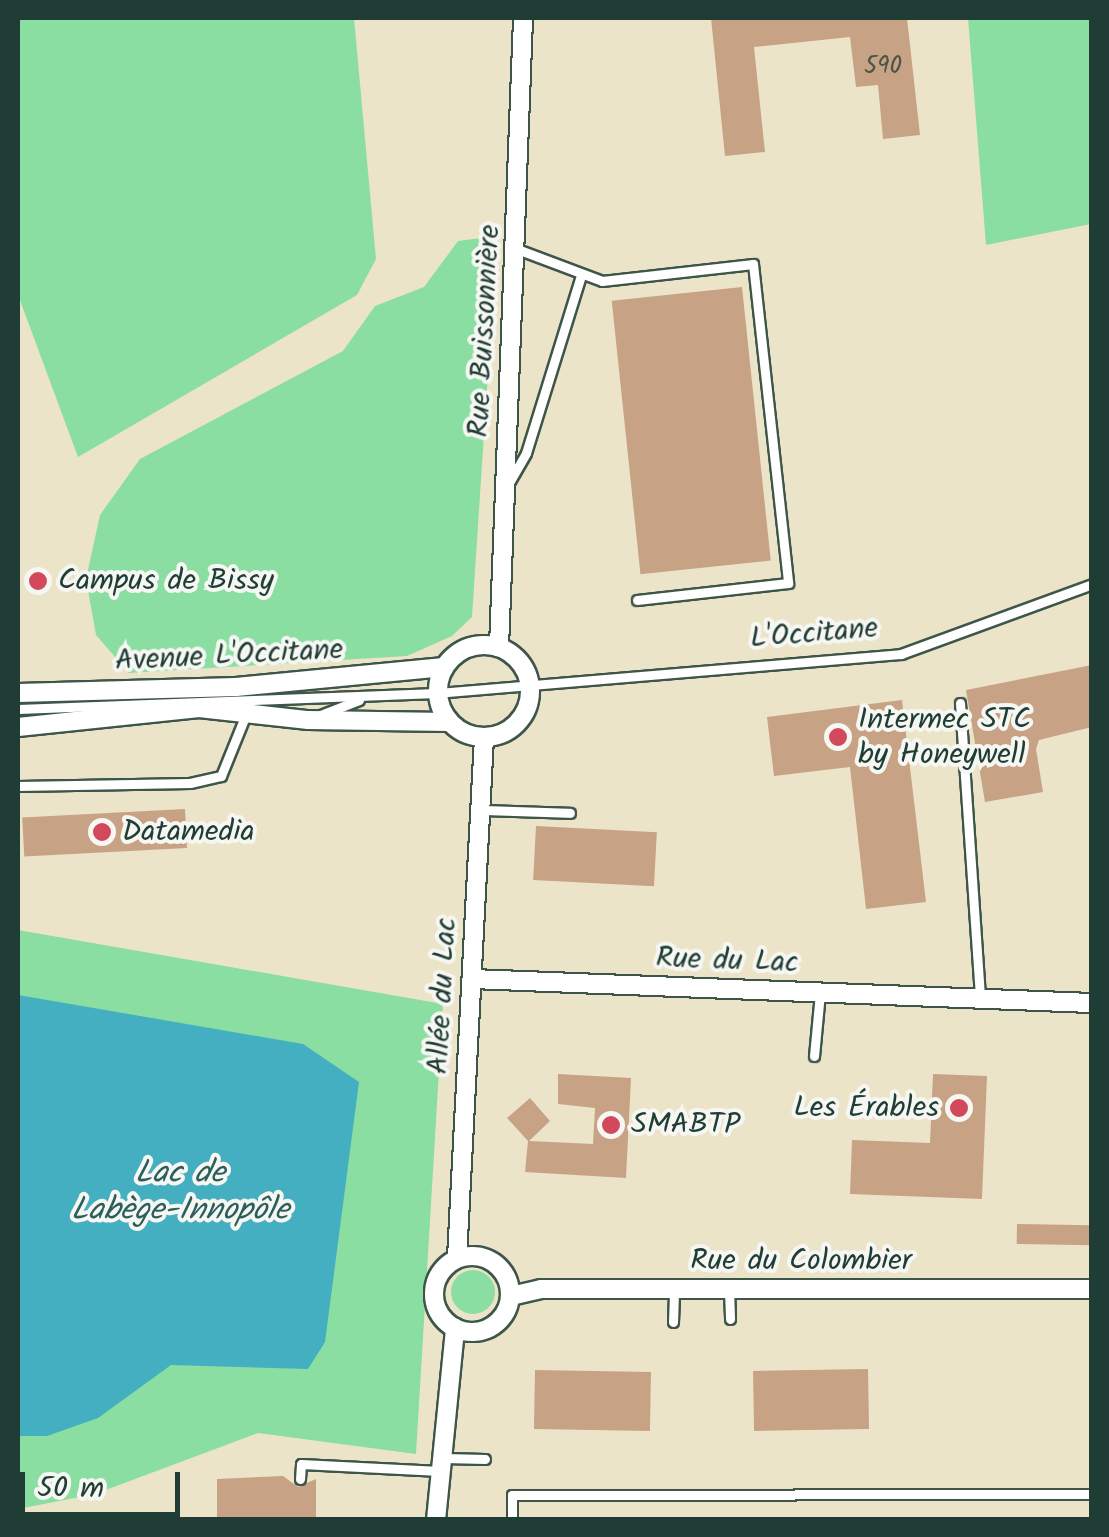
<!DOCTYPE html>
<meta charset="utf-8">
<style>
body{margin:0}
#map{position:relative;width:1109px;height:1537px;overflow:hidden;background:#ece4c8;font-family:Kalam,sans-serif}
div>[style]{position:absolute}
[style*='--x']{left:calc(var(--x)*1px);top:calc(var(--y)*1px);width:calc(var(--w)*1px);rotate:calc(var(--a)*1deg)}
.green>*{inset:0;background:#8adea1}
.round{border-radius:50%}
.water>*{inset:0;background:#43afc0}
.building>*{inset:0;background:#c8a285;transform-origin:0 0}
.roads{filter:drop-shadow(2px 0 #3e564a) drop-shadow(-2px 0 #3e564a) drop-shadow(0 2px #3e564a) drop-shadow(0 -2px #3e564a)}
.lane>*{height:9px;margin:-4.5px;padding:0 4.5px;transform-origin:4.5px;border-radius:4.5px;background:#fff}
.street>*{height:18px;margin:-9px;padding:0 9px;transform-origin:9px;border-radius:9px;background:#fff}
.street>.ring{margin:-9px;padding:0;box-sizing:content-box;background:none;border:18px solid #fff;border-radius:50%}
.dots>*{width:28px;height:28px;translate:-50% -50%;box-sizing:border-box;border:5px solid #f6f6f2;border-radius:50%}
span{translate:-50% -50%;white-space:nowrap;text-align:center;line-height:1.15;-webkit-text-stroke:8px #f6f6f2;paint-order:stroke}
.number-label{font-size:25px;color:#495648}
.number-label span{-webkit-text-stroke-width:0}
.street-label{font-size:30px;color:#1f3d34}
.poi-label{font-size:30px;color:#1f3d34}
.left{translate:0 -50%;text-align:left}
.right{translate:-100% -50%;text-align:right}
.water-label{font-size:32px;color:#2a5f5e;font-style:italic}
.frame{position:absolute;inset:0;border:20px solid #1f3d34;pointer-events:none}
.scale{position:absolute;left:20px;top:1472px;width:160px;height:45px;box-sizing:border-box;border:5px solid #1f3d34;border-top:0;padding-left:12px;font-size:30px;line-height:35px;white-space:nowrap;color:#1f3d34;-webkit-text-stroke:8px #f6f6f2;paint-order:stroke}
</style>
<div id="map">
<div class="green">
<i style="clip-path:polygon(18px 18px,354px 18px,376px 259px,357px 295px,78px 457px,18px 295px)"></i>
<i style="clip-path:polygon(968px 18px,1091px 18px,1091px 224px,986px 245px)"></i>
<i style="clip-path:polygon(497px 236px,472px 617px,452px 636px,407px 656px,129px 673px,96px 635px,86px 579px,100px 515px,140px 459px,343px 351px,375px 306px,424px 287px,458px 241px)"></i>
<i style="clip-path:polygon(18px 930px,443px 1004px,416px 1454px,258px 1433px,95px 1494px,18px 1509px)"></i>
<i class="round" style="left:451px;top:1270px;width:44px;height:44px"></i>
</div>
<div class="water">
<i style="clip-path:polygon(18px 995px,303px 1044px,359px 1082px,325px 1342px,308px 1369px,171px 1365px,98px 1418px,47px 1436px,18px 1436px)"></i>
</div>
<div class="building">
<i style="clip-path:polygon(711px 18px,907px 18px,920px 135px,883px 139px,878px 85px,856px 87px,850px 37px,754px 47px,765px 152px,725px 156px)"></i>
<i style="left:742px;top:287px;width:275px;height:131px;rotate:84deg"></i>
<i style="clip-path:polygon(1092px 665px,1092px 727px,1039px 740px,1036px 749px,1043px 792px,985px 802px,966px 690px)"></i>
<i style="clip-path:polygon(902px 700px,926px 902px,866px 909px,850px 767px,774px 776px,767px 717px)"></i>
<i style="left:185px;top:809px;width:39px;height:163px;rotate:87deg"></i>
<i style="left:536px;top:826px;width:121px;height:54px;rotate:3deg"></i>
<i style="clip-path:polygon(558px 1074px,631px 1078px,626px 1178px,525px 1172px,528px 1141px,507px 1118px,530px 1098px,550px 1121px,529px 1141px,593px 1144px,595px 1108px,558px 1104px)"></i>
<i style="clip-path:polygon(933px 1074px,987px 1076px,982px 1199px,850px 1194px,852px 1140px,930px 1143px)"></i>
<i style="left:1017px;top:1224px;width:75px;height:20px;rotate:1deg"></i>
<i style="left:868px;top:1369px;width:60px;height:115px;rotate:89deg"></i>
<i style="left:535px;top:1370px;width:116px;height:59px;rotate:1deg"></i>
<i style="clip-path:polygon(283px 1476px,298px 1487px,316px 1479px,316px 1520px,217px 1520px,217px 1479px)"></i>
</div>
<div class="roads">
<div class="lane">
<i style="--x:517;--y:249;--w:91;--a:20.6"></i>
<i style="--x:602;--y:281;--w:152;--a:-6.4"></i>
<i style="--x:753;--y:264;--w:321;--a:83.7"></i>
<i style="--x:788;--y:583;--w:152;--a:173.6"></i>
<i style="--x:510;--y:481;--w:32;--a:-60"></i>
<i style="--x:526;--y:453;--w:186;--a:-72.8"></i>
<i style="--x:960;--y:703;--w:296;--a:86.1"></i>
<i style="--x:18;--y:709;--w:419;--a:-2.2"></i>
<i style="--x:437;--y:693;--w:466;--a:-4.8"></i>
<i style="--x:901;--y:654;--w:203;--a:-20.1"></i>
<i style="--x:318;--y:716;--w:44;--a:-21.3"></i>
<i style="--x:18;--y:786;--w:172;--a:-1"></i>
<i style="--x:190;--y:783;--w:32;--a:-13"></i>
<i style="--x:221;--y:776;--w:67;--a:-68"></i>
<i style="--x:481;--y:810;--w:89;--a:1.9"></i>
<i style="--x:814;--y:1056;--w:64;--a:-84.6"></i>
<i style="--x:729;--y:1289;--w:30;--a:88"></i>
<i style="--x:673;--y:1322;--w:32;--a:-88"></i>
<i style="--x:444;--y:1458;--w:41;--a:1.4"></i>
<i style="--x:300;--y:1479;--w:15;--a:-86"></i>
<i style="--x:301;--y:1464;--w:139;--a:2.9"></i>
<i style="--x:512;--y:1520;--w:25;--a:-90"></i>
<i style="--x:512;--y:1495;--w:580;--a:-0.1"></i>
</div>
<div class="street">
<i class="ring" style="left:438px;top:645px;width:74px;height:74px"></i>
<i style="--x:499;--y:647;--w:629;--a:-87.81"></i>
<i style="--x:18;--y:693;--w:218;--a:-1.6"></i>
<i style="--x:236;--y:687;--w:209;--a:-5.5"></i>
<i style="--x:18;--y:727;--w:182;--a:-6"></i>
<i style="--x:199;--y:708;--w:110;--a:6.3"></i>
<i style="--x:308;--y:720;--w:141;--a:0.8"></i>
<i style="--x:472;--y:979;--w:620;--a:2.22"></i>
<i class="ring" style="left:434px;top:1256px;width:58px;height:58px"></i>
<i style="--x:457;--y:1258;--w:522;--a:-87.03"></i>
<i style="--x:511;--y:1296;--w:31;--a:-13"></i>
<i style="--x:541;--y:1289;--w:551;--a:0"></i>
<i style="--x:436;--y:1520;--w:193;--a:-84.3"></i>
</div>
</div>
<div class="dots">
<i style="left:38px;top:581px;background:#d1495b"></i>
<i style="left:838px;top:737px;background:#d1495b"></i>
<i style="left:102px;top:832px;background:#d1495b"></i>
<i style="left:959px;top:1108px;background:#d1495b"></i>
<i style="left:611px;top:1125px;background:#d1495b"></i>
</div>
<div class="number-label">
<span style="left:883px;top:66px">590</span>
</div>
<div class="street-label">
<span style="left:485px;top:331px;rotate:-87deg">Rue Buissonnière</span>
<span style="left:814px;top:634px;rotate:-5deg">L'Occitane</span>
<span style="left:229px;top:656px;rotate:-3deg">Avenue L'Occitane</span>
<span style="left:727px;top:961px;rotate:2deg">Rue du Lac</span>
<span style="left:443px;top:996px;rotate:-87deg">Allée du Lac</span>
<span style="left:801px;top:1261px">Rue du Colombier</span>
</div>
<div class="poi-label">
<span class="left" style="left:58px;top:581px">Campus de Bissy</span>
<span class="left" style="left:858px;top:737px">Intermec STC<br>by Honeywell</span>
<span class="left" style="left:122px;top:832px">Datamedia</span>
<span class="right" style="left:939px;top:1108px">Les Érables</span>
<span class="left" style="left:631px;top:1125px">SMABTP</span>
</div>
<div class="water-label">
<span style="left:180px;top:1193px">Lac de<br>Labège-Innopôle</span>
</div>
<div class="frame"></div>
<div class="scale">50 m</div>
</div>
